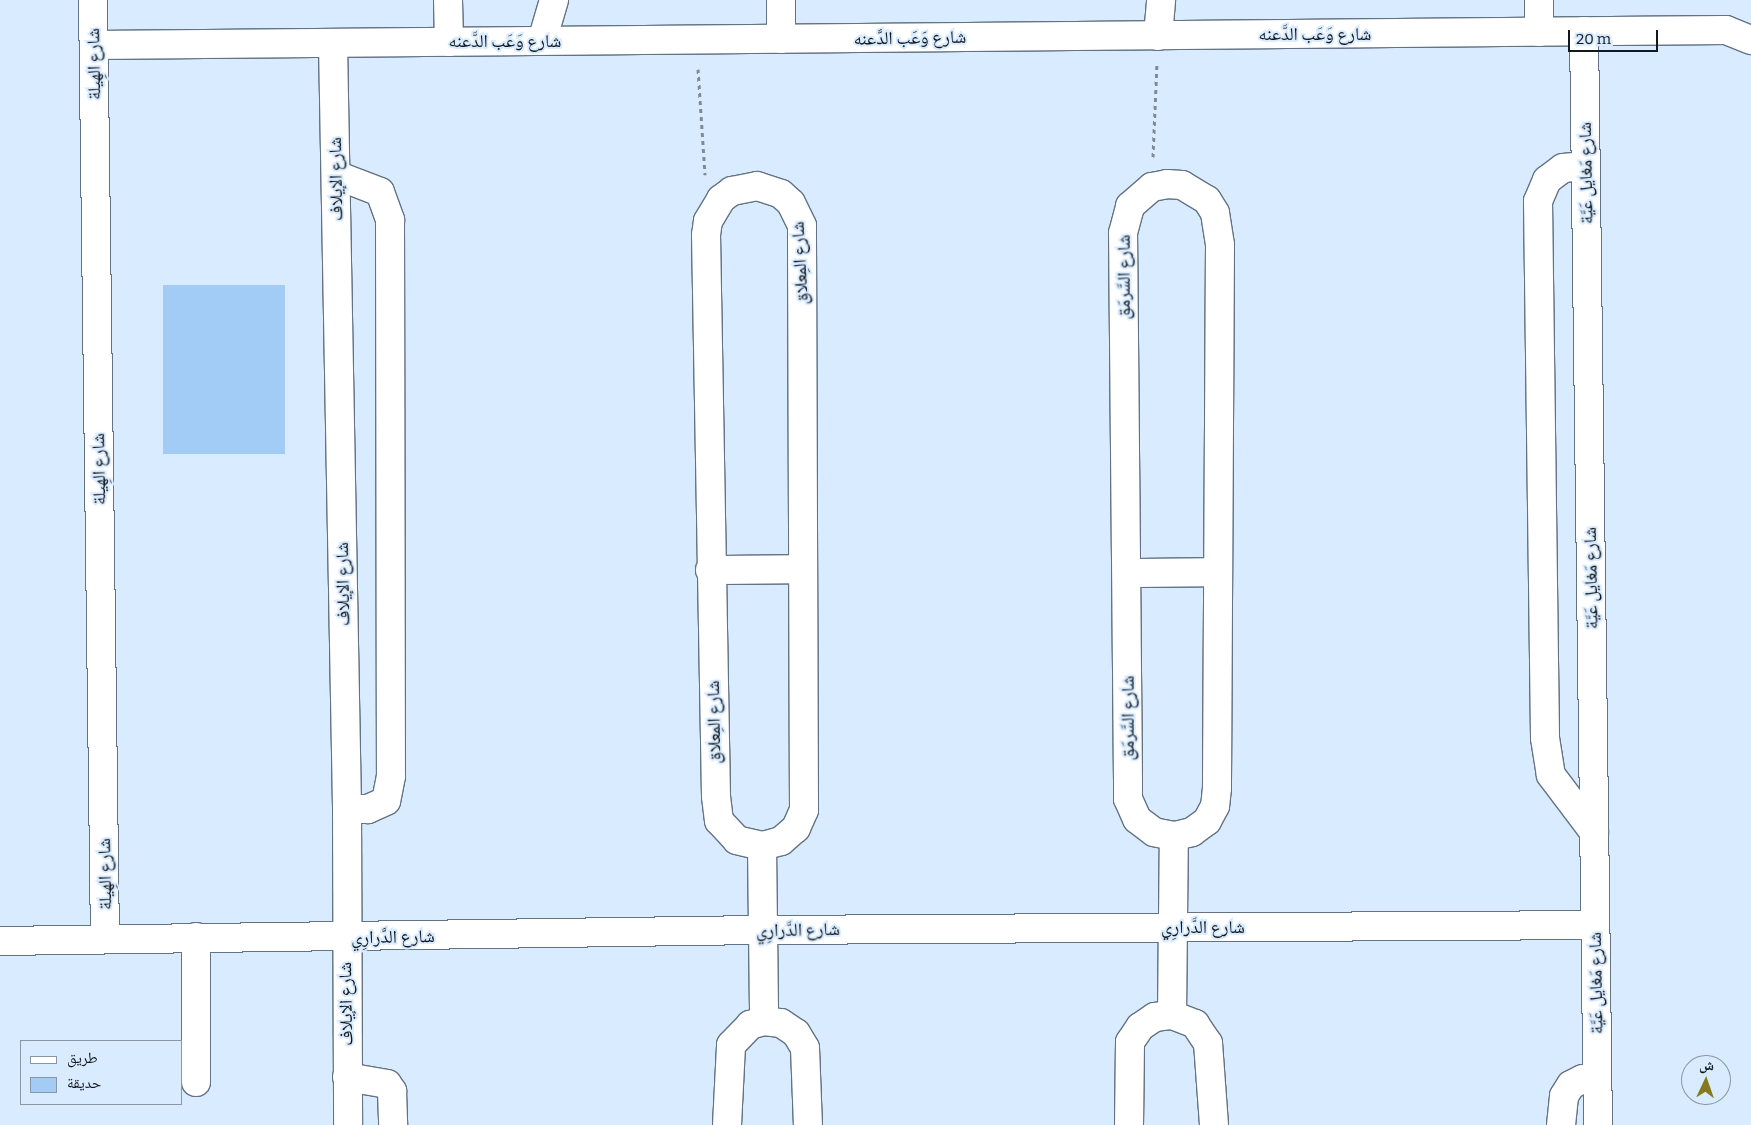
<!DOCTYPE html>
<meta charset="utf-8">
<style>
body{margin:0}
#map{position:relative;width:1751px;height:1125px;overflow:hidden;background:#d9ebfe;font-family:Bitter,"Noto Naskh Arabic",serif}
div>[style]{position:absolute}
[style*='--x']{left:calc(var(--x)*1px);top:calc(var(--y)*1px);width:calc(var(--w)*1px);rotate:calc(var(--a)*1deg)}
.green>*{inset:0;background:#a2cbf5;transform-origin:0 0}
.path>*{height:3px;margin-top:-1.5px;transform-origin:0;background:repeating-linear-gradient(90deg,#7e8a98 0 4px,transparent 0 8px)}
.roads{filter:drop-shadow(1px 0 #637384) drop-shadow(-1px 0 #637384) drop-shadow(0 1px #637384) drop-shadow(0 -1px #637384)}
.minor>*{height:28px;margin:-14px;padding:0 14px;transform-origin:14px;border-radius:14px;background:#fff}
span{translate:-50% -50%;white-space:nowrap;text-align:center;line-height:1.15;-webkit-text-stroke:4px #d9ebfe;paint-order:stroke}
.street-label{font-size:18px;color:#12181f}
.legend{position:absolute;left:20px;top:1040px;width:162px;height:65px;box-sizing:border-box;background:#d9ebfe;border:1px solid #8997a5;margin:0;padding:6px 9px;list-style:none;font-size:15px;color:#12181f}
.legend li{display:flex;align-items:center;gap:10px;height:25px}
.legend b{width:25px;border:1px solid #8997a5}
.north{position:absolute;left:1681px;top:1055px;width:50px;height:50px;box-sizing:border-box;background:#d9ebfe;border:1px solid #8997a5;border-radius:50%;rotate:3deg;font-size:14px;font-weight:700;line-height:20px;text-align:center;color:#12181f}
.north::after{content:'';display:block;margin:auto;width:18px;height:22px;background:#86781c;clip-path:polygon(50% 0,100% 100%,50% 72%,0 100%)}
.scale{position:absolute;left:1568px;top:30px;width:90px;height:22px;box-sizing:border-box;border:2px solid #12181f;border-top:0;padding-left:6px;font-size:15px;line-height:18px;white-space:nowrap;color:#12181f;-webkit-text-stroke:4px #d9ebfe;paint-order:stroke}
</style>
<div id="map">
<div class="green">
<i style="left:285px;top:285px;width:169px;height:122px;rotate:90deg"></i>
</div>
<div class="path">
<i style="--x:698;--y:69;--w:106;--a:86.2"></i>
<i style="--x:1153;--y:157;--w:94;--a:-87.6"></i>
</div>
<div class="roads">
<div class="minor">
<i style="--x:93;--y:0;--w:937;--a:89.27"></i>
<i style="--x:448;--y:0;--w:42;--a:88.6"></i>
<i style="--x:781;--y:0;--w:39;--a:90"></i>
<i style="--x:1539;--y:0;--w:32;--a:90"></i>
<i style="--x:1584;--y:31;--w:1094;--a:89.27"></i>
<i style="--x:1158;--y:36;--w:36;--a:-85"></i>
<i style="--x:542;--y:41;--w:43;--a:-73.7"></i>
<i style="--x:333;--y:43;--w:766;--a:88.95"></i>
<i style="--x:347;--y:809;--w:316;--a:89.8"></i>
<i style="--x:94;--y:45;--w:1632;--a:-0.53"></i>
<i style="--x:1726;--y:30;--w:27;--a:22"></i>
<i style="--x:1586;--y:166;--w:23;--a:175"></i>
<i style="--x:1563;--y:168;--w:20;--a:143"></i>
<i style="--x:1547;--y:180;--w:23;--a:113"></i>
<i style="--x:1538;--y:201;--w:537;--a:89.25"></i>
<i style="--x:1545;--y:738;--w:37;--a:81"></i>
<i style="--x:1551;--y:775;--w:71;--a:53"></i>
<i style="--x:336;--y:175;--w:47;--a:21.1"></i>
<i style="--x:380;--y:192;--w:30;--a:70"></i>
<i style="--x:390;--y:220;--w:556;--a:89.9"></i>
<i style="--x:391;--y:776;--w:25;--a:101"></i>
<i style="--x:386;--y:801;--w:20;--a:156"></i>
<i style="--x:368;--y:809;--w:21;--a:180"></i>
<i style="--x:1167;--y:184;--w:15;--a:4"></i>
<i style="--x:1182;--y:185;--w:29;--a:31"></i>
<i style="--x:1207;--y:200;--w:15;--a:58"></i>
<i style="--x:1215;--y:213;--w:32;--a:81"></i>
<i style="--x:1220;--y:245;--w:543;--a:90.32"></i>
<i style="--x:1217;--y:788;--w:18;--a:96"></i>
<i style="--x:1215;--y:806;--w:17;--a:118"></i>
<i style="--x:1207;--y:821;--w:19;--a:144"></i>
<i style="--x:1192;--y:832;--w:18;--a:167"></i>
<i style="--x:1174;--y:836;--w:20;--a:-169"></i>
<i style="--x:1154;--y:832;--w:21;--a:-143"></i>
<i style="--x:1137;--y:819;--w:22;--a:-114"></i>
<i style="--x:1128;--y:799;--w:19;--a:-90"></i>
<i style="--x:1128;--y:780;--w:547;--a:-90.52"></i>
<i style="--x:1123;--y:233;--w:28;--a:-75"></i>
<i style="--x:1130;--y:206;--w:29;--a:-41"></i>
<i style="--x:1152;--y:187;--w:15;--a:-11"></i>
<i style="--x:757;--y:186;--w:25;--a:18"></i>
<i style="--x:781;--y:194;--w:13;--a:42"></i>
<i style="--x:791;--y:203;--w:25;--a:64"></i>
<i style="--x:802;--y:226;--w:13;--a:90"></i>
<i style="--x:802;--y:239;--w:571;--a:89.8"></i>
<i style="--x:804;--y:810;--w:20;--a:114"></i>
<i style="--x:796;--y:828;--w:20;--a:139"></i>
<i style="--x:781;--y:841;--w:20;--a:165"></i>
<i style="--x:762;--y:846;--w:26;--a:-167"></i>
<i style="--x:737;--y:840;--w:26;--a:-133"></i>
<i style="--x:719;--y:821;--w:25;--a:-97"></i>
<i style="--x:716;--y:796;--w:561;--a:-91.02"></i>
<i style="--x:706;--y:235;--w:14;--a:-82"></i>
<i style="--x:708;--y:221;--w:26;--a:-59"></i>
<i style="--x:721;--y:199;--w:14;--a:-36"></i>
<i style="--x:732;--y:191;--w:25;--a:-11"></i>
<i style="--x:710;--y:570;--w:93;--a:-0.6"></i>
<i style="--x:1127;--y:573;--w:90;--a:-0.6"></i>
<i style="--x:762;--y:846;--w:175;--a:89.3"></i>
<i style="--x:196;--y:937;--w:145;--a:90"></i>
<i style="--x:0;--y:941;--w:763;--a:-0.83"></i>
<i style="--x:763;--y:930;--w:832;--a:-0.34"></i>
<i style="--x:1172;--y:1015;--w:179;--a:-89.4"></i>
<i style="--x:347;--y:1077;--w:41;--a:9.9"></i>
<i style="--x:387;--y:1084;--w:9;--a:54"></i>
<i style="--x:392;--y:1091;--w:34;--a:88"></i>
<i style="--x:727;--y:1125;--w:80;--a:-87.1"></i>
<i style="--x:731;--y:1045;--w:28;--a:-46"></i>
<i style="--x:750;--y:1025;--w:15;--a:-16"></i>
<i style="--x:764;--y:1021;--w:17;--a:7"></i>
<i style="--x:781;--y:1023;--w:18;--a:34"></i>
<i style="--x:796;--y:1033;--w:17;--a:59"></i>
<i style="--x:805;--y:1048;--w:77;--a:87.8"></i>
<i style="--x:1129;--y:1125;--w:83;--a:-89.3"></i>
<i style="--x:1130;--y:1042;--w:18;--a:-56"></i>
<i style="--x:1140;--y:1027;--w:18;--a:-34"></i>
<i style="--x:1155;--y:1017;--w:17;--a:-7"></i>
<i style="--x:1172;--y:1015;--w:25;--a:21"></i>
<i style="--x:1195;--y:1024;--w:23;--a:56"></i>
<i style="--x:1208;--y:1043;--w:82;--a:85.8"></i>
<i style="--x:1561;--y:1125;--w:29;--a:-84"></i>
<i style="--x:1564;--y:1096;--w:13;--a:-58"></i>
<i style="--x:1571;--y:1085;--w:13;--a:-27"></i>
<i style="--x:1583;--y:1079;--w:14;--a:8"></i>
</div>
</div>
<div class="street-label">
<span style="left:1315px;top:34px">شارع وَعَب الدَّعنه</span>
<span style="left:910px;top:38px;rotate:-1deg">شارع وَعَب الدَّعنه</span>
<span style="left:505px;top:41px">شارع وَعَب الدَّعنه</span>
<span style="left:94px;top:64px;rotate:-91deg">شارع الهِيلة</span>
<span style="left:1586px;top:173px;rotate:-91deg">شارع مَغايل عَيَّة</span>
<span style="left:336px;top:179px;rotate:-91deg">شارع الإيلاف</span>
<span style="left:800px;top:263px;rotate:-93deg">شارع المِعلاق</span>
<span style="left:1124px;top:277px;rotate:-90deg">شارع السَّرمَق</span>
<span style="left:99px;top:469px;rotate:-91deg">شارع الهِيلة</span>
<span style="left:1591px;top:578px;rotate:-91deg">شارع مَغايل عَيَّة</span>
<span style="left:343px;top:584px;rotate:-91deg">شارع الإيلاف</span>
<span style="left:1128px;top:718px;rotate:-90deg">شارع السَّرمَق</span>
<span style="left:714px;top:722px;rotate:-91deg">شارع المِعلاق</span>
<span style="left:105px;top:874px;rotate:-91deg">شارع الهِيلة</span>
<span style="left:1203px;top:927px">شارع الدَّرارِي</span>
<span style="left:798px;top:930px;rotate:-1deg">شارع الدَّرارِي</span>
<span style="left:393px;top:937px;rotate:-1deg">شارع الدَّرارِي</span>
<span style="left:1596px;top:983px;rotate:-91deg">شارع مَغايل عَيَّة</span>
<span style="left:346px;top:1004px;rotate:-91deg">شارع الإيلاف</span>
</div>
<ul class="legend">
<li><b style="height:6px;background:#fff"></b>طريق</li>
<li><b style="height:14px;background:#a2cbf5"></b>حديقة</li>
</ul>
<div class="north">ش</div>
<div class="scale">20 m</div>
</div>
